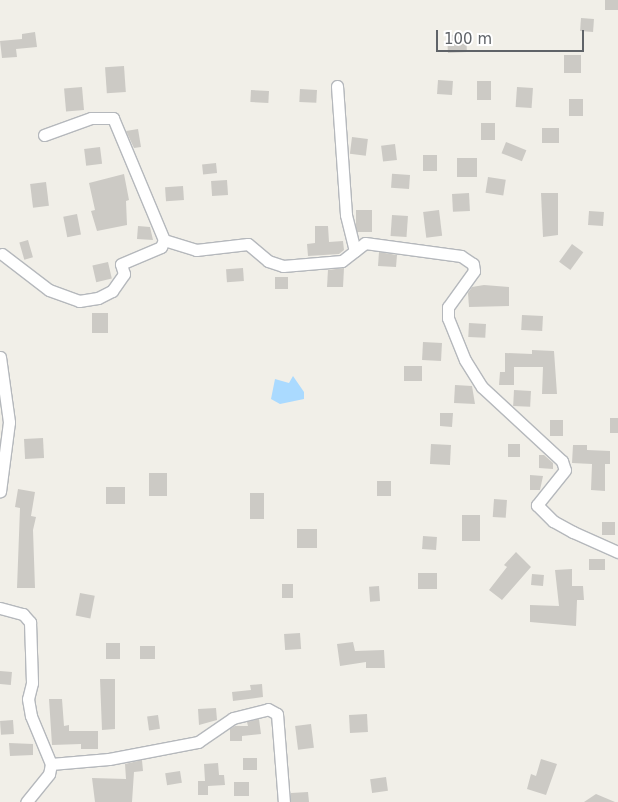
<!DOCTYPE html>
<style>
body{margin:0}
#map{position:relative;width:618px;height:802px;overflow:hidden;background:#f1efe8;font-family:"DejaVu Sans",sans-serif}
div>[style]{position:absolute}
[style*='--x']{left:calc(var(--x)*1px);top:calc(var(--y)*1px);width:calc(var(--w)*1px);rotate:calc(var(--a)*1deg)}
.water>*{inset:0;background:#aadaff}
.building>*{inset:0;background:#cccac5;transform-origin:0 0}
.roads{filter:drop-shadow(1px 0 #b5b8bc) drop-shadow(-1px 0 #b5b8bc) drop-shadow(0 1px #b5b8bc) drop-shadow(0 -1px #b5b8bc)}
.minor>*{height:11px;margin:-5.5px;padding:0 5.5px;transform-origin:5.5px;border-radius:5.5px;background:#fff}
span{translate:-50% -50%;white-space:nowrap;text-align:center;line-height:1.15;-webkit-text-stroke:4px #fff;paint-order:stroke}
.scale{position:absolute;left:436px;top:30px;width:148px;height:22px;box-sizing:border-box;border:2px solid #5f6368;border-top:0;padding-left:6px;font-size:15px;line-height:18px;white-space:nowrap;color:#5f6368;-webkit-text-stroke:4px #fff;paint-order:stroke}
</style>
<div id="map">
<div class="water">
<i style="clip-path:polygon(293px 376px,304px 392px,304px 399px,280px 404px,271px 399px,275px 379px,289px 383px)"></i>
</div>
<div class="building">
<i style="left:605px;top:0;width:13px;height:10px"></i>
<i style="left:581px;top:18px;width:13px;height:13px;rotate:4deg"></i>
<i style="clip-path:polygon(35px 32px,37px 47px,16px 49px,17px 57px,2px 58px,0 41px,22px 39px,22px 34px)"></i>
<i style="left:466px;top:34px;width:18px;height:19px;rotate:87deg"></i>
<i style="left:581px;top:55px;width:18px;height:17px;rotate:90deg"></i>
<i style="left:124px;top:66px;width:26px;height:19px;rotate:86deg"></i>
<i style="left:438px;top:80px;width:15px;height:14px;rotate:4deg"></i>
<i style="left:477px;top:81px;width:14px;height:19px"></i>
<i style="left:82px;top:87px;width:23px;height:18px;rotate:85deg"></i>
<i style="left:517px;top:87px;width:16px;height:20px;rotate:4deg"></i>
<i style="left:300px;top:89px;width:17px;height:13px;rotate:3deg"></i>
<i style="left:251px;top:90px;width:18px;height:12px;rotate:3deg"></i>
<i style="left:583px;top:99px;width:17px;height:14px;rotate:90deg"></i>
<i style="left:481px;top:123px;width:14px;height:17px"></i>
<i style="left:542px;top:128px;width:17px;height:15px"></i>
<i style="clip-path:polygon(138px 129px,141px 147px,134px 148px,126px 131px)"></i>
<i style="left:352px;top:137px;width:16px;height:17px;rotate:7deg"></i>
<i style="left:506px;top:142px;width:22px;height:12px;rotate:22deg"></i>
<i style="left:395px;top:144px;width:16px;height:14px;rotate:83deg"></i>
<i style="left:100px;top:147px;width:17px;height:16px;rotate:83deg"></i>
<i style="left:423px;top:155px;width:14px;height:16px"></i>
<i style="left:457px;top:158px;width:20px;height:19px"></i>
<i style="left:216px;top:163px;width:10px;height:14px;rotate:84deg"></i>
<i style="clip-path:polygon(124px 174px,129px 200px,126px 201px,127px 225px,97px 231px,91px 211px,95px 210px,89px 183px)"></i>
<i style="left:410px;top:175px;width:14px;height:18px;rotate:94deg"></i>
<i style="left:488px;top:177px;width:18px;height:16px;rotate:9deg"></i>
<i style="left:227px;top:180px;width:15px;height:16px;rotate:86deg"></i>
<i style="left:46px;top:182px;width:24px;height:16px;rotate:83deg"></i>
<i style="left:183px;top:186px;width:14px;height:18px;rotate:86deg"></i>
<i style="left:469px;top:193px;width:18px;height:17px;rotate:87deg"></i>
<i style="clip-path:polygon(541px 193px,558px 193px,558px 235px,543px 237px)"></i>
<i style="left:356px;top:210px;width:16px;height:22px"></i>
<i style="left:439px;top:210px;width:26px;height:16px;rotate:83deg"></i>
<i style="left:589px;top:211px;width:15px;height:14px;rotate:4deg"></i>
<i style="left:77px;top:214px;width:21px;height:14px;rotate:79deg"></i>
<i style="left:392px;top:215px;width:16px;height:21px;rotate:4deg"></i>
<i style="clip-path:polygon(138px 226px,150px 227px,153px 240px,137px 239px)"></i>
<i style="clip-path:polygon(315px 226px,328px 226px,329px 242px,343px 241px,344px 250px,339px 254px,308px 256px,307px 244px,315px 243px)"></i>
<i style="left:28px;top:240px;width:18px;height:9px;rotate:74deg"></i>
<i style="left:572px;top:244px;width:14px;height:22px;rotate:36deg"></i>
<i style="clip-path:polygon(379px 252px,397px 255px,396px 267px,378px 266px)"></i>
<i style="left:108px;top:262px;width:17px;height:16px;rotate:77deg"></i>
<i style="left:243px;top:268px;width:13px;height:17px;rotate:86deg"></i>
<i style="clip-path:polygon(344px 268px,343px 287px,327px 287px,328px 270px)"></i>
<i style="left:275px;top:277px;width:13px;height:12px"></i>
<i style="clip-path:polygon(484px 285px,509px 287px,509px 306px,469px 307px,468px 293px,472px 287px)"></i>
<i style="left:92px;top:313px;width:16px;height:20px"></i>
<i style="left:522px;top:315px;width:21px;height:15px;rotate:3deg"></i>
<i style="left:469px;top:323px;width:17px;height:14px;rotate:3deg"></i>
<i style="left:423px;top:342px;width:19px;height:18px;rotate:3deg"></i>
<i style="clip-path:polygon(532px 350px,554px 351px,557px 394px,542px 394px,543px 367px,514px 367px,514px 385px,499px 385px,500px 372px,505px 372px,505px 353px,532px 354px)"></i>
<i style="left:422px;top:366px;width:15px;height:18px;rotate:90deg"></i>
<i style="clip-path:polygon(455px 385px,472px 386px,475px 404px,454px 403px)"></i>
<i style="left:514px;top:390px;width:17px;height:16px;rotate:3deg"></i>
<i style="clip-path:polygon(440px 413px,453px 413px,452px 427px,440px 426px)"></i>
<i style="left:610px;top:418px;width:8px;height:15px"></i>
<i style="left:550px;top:420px;width:13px;height:16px"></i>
<i style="left:43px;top:438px;width:20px;height:19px;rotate:87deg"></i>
<i style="left:431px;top:444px;width:20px;height:20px;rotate:3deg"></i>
<i style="left:508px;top:444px;width:12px;height:13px"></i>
<i style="clip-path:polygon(573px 445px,587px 445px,587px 450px,610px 451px,610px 464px,605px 464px,605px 491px,591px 490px,592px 464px,572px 463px)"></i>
<i style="clip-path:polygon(539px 455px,544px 455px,553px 463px,553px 469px,539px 468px)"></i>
<i style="left:149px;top:473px;width:18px;height:23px"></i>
<i style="clip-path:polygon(530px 475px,543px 476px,540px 490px,530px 490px)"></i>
<i style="left:391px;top:481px;width:15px;height:14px;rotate:90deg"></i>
<i style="left:106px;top:487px;width:19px;height:17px"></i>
<i style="clip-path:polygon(18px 489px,35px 492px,31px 516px,36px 517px,33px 530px,35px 588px,17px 588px,20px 508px,15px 507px)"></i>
<i style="left:250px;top:493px;width:14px;height:26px"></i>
<i style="left:494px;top:499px;width:13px;height:18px;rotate:4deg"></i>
<i style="left:462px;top:515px;width:18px;height:26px"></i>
<i style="left:602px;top:522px;width:13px;height:13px"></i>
<i style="left:297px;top:529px;width:20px;height:19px"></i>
<i style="left:423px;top:536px;width:14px;height:13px;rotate:4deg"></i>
<i style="clip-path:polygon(516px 552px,531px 567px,502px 600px,489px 590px,507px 567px,504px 565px)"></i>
<i style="left:589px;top:559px;width:16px;height:11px"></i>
<i style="clip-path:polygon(572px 569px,572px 586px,583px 586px,584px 600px,577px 600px,576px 626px,530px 622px,530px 605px,559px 606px,555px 570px)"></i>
<i style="left:418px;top:573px;width:19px;height:16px"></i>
<i style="left:532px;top:574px;width:12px;height:11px;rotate:5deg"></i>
<i style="left:282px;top:584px;width:11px;height:14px"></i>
<i style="left:379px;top:586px;width:15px;height:10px;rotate:86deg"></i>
<i style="left:80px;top:593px;width:15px;height:23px;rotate:11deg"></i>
<i style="left:300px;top:633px;width:16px;height:16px;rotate:86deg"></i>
<i style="clip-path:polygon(353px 642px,355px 651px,384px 650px,385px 668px,366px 668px,366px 662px,340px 666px,337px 644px)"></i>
<i style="left:106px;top:643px;width:14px;height:16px"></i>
<i style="left:140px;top:646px;width:15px;height:13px"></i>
<i style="left:0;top:671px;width:12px;height:13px;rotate:5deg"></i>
<i style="clip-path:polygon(100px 679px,115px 679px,115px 729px,102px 730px)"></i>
<i style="clip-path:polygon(262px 684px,263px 697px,233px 701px,232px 692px,251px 690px,250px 685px)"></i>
<i style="clip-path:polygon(49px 699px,62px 699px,64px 726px,69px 725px,69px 731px,98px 731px,98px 749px,81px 749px,81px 744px,52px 745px)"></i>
<i style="clip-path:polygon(216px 708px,217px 720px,199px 725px,198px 709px)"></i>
<i style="left:367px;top:714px;width:18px;height:18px;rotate:87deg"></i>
<i style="left:158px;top:715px;width:14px;height:11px;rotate:82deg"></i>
<i style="clip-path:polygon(259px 719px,261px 734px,242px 736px,242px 741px,230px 741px,230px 729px,235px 726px,248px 726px,247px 722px)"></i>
<i style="left:13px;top:720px;width:14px;height:13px;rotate:86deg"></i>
<i style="left:311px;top:724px;width:24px;height:16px;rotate:83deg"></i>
<i style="clip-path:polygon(9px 743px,33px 744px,33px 755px,10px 756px)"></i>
<i style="left:243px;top:758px;width:14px;height:12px"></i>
<i style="clip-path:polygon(541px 759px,557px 764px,546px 795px,527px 789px,531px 774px,536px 776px)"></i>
<i style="clip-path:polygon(142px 760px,143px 771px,134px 772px,132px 802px,95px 802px,92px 778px,126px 779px,125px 764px)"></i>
<i style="clip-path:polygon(218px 763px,219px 775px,224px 775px,225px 785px,208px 786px,208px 795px,198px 795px,198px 781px,205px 781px,204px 764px)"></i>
<i style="left:180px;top:771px;width:12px;height:15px;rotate:81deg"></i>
<i style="left:386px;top:777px;width:14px;height:16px;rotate:82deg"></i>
<i style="left:249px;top:782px;width:14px;height:15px;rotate:90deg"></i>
<i style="clip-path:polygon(308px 792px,309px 802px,291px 802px,291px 793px)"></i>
<i style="clip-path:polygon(596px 794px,615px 802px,584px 802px)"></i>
</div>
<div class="roads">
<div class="minor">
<i style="--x:337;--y:86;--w:129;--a:86"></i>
<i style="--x:346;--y:215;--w:37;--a:76"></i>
<i style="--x:44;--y:135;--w:50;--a:-19.9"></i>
<i style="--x:91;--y:118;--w:22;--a:0"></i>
<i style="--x:113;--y:118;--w:132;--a:67.3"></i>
<i style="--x:2;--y:254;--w:59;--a:37.5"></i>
<i style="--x:49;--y:290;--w:32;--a:20"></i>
<i style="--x:79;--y:301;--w:19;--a:-9"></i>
<i style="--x:98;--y:298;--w:16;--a:-27"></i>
<i style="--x:112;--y:291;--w:21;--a:-55"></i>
<i style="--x:124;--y:274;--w:10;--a:-107"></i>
<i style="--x:121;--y:264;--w:43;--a:-23"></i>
<i style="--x:161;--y:247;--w:8;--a:-67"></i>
<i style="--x:164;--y:240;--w:34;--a:17"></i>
<i style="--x:196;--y:250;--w:52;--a:-6.6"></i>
<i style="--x:248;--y:244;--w:26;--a:40"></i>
<i style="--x:268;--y:261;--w:16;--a:18"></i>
<i style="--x:283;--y:266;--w:59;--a:-4.8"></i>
<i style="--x:342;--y:261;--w:29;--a:-38"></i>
<i style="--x:365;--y:243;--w:97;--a:7.7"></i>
<i style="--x:461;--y:256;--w:14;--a:34"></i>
<i style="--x:473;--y:264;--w:7;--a:82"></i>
<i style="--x:474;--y:271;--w:44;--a:125.8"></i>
<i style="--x:448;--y:307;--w:11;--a:90"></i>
<i style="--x:448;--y:318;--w:45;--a:68"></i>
<i style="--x:465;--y:360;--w:32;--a:58"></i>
<i style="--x:482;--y:387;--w:109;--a:42.8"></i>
<i style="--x:562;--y:461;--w:9;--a:72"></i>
<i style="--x:565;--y:470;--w:45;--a:128.7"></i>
<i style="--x:537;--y:505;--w:23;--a:45"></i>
<i style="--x:553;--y:521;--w:23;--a:29"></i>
<i style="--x:573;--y:532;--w:49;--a:24"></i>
<i style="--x:0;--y:357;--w:66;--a:82.1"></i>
<i style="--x:9;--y:422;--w:70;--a:97.4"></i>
<i style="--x:0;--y:608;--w:24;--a:15"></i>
<i style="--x:23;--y:614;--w:11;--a:49"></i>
<i style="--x:30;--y:622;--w:61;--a:88.1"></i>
<i style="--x:32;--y:683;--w:16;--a:104"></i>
<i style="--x:28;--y:699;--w:17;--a:80"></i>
<i style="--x:31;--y:716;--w:52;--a:67.4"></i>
<i style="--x:51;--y:764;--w:10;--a:101"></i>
<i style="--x:49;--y:774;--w:36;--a:129"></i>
<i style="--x:51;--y:764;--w:58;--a:-4.9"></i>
<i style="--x:109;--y:759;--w:91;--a:-10.8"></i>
<i style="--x:198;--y:742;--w:42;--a:-34.4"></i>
<i style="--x:233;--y:718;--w:36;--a:-14"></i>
<i style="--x:268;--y:709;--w:10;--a:29"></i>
<i style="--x:277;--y:714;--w:88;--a:85.5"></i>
</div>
</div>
<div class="scale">100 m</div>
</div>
